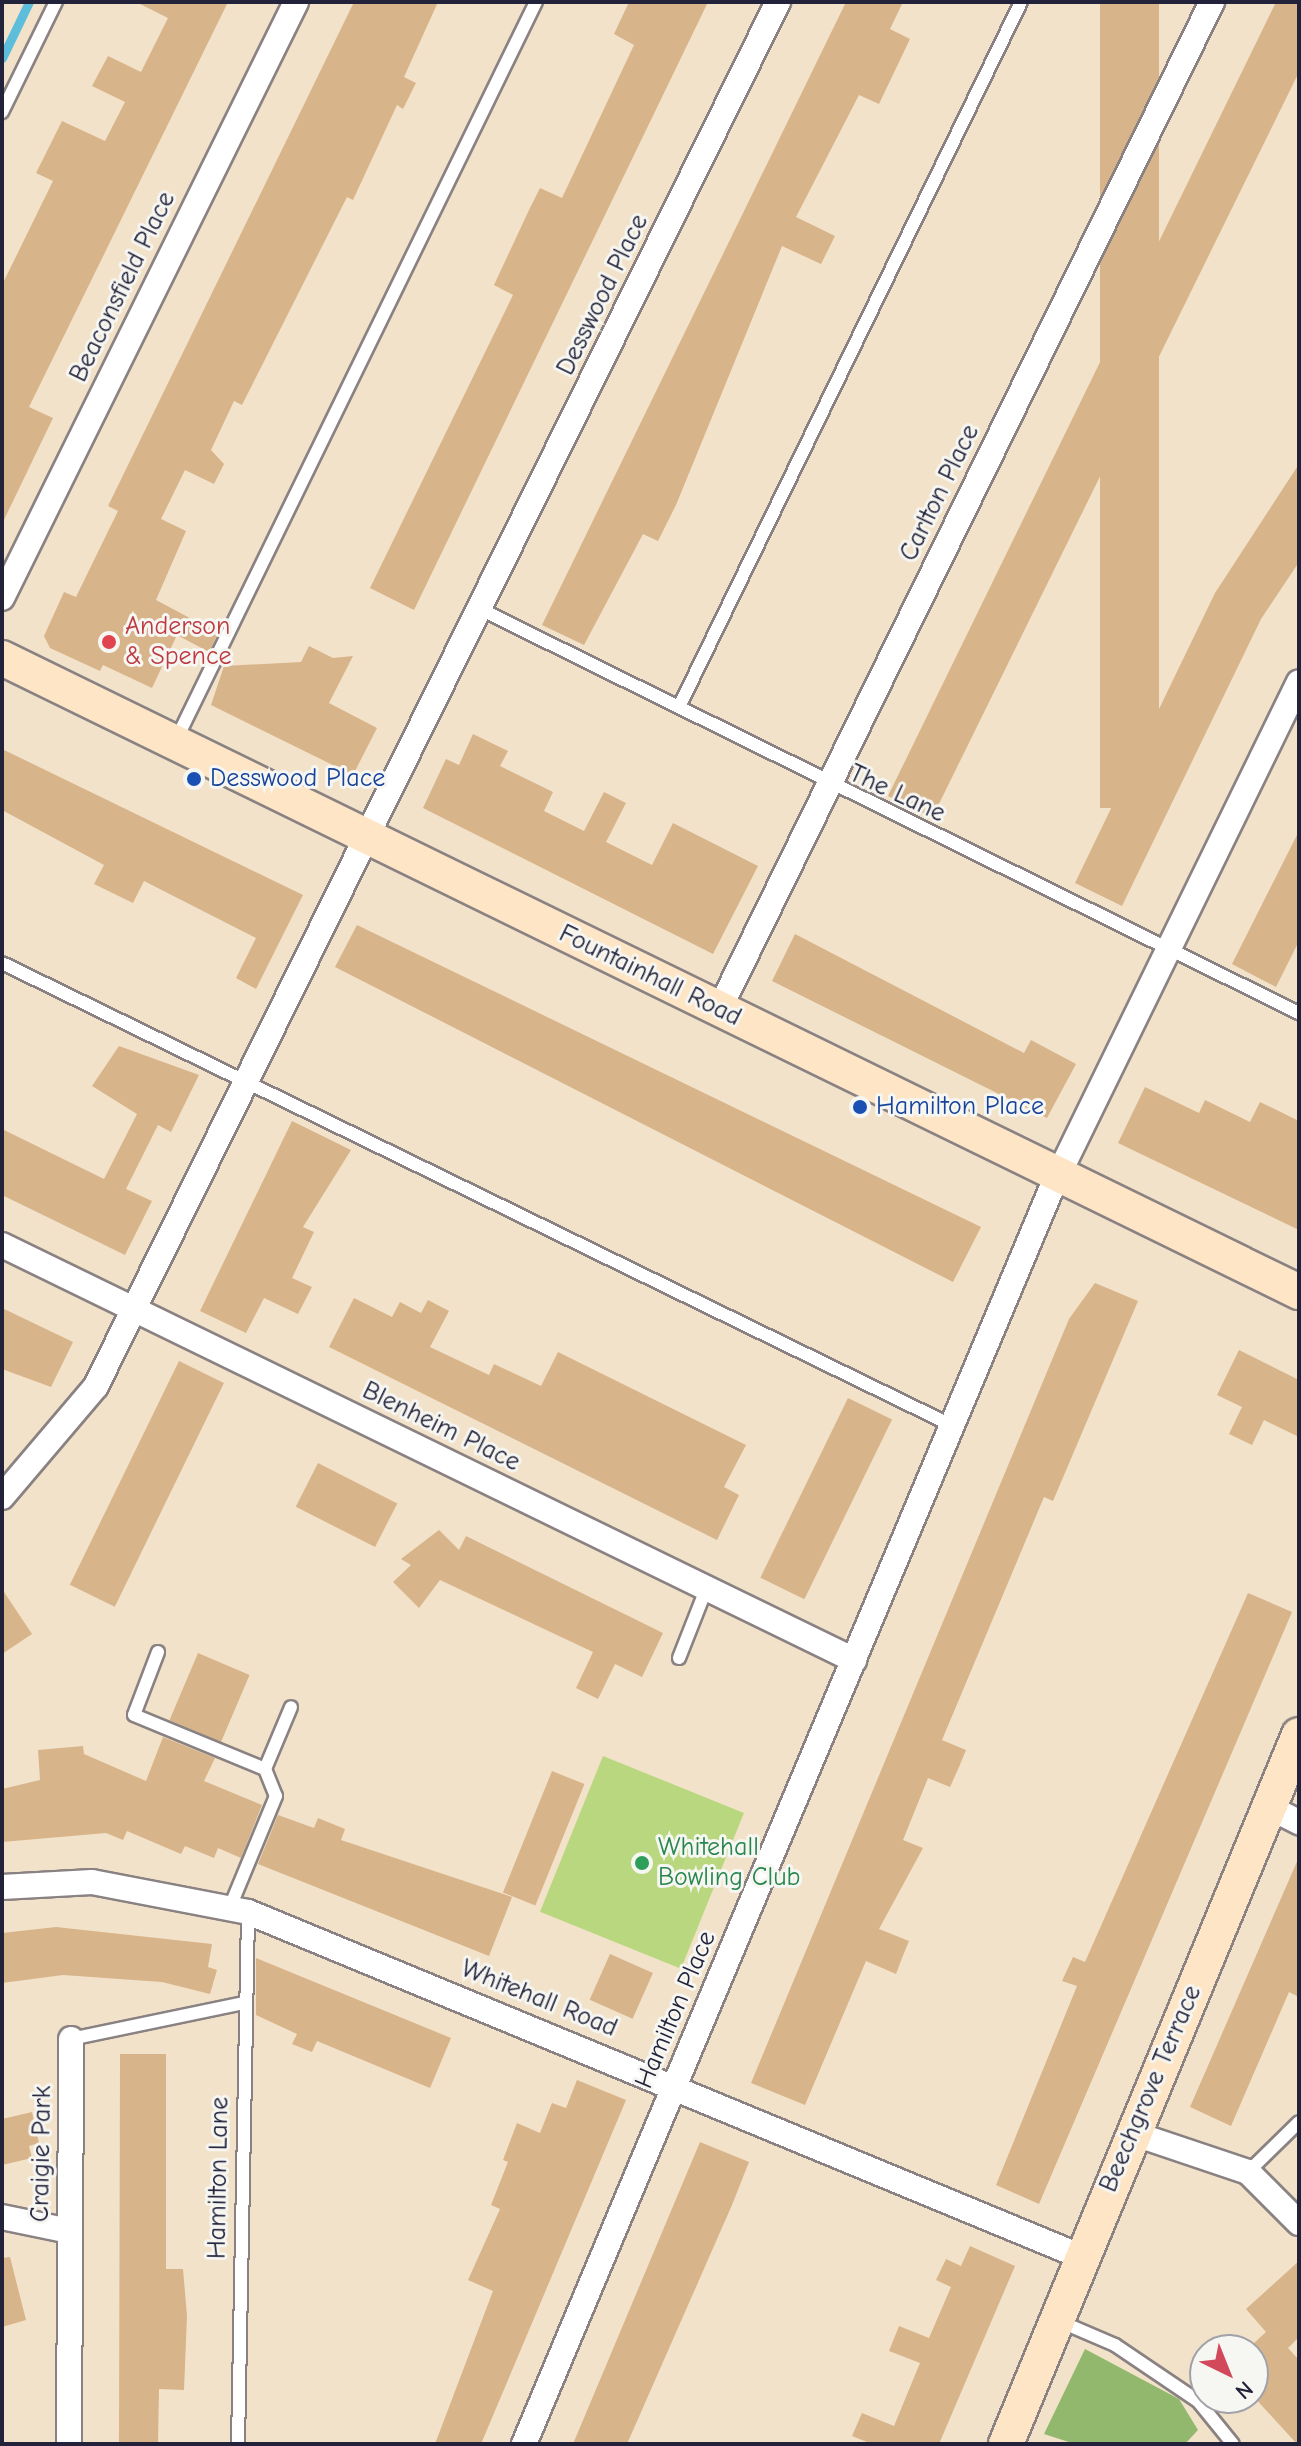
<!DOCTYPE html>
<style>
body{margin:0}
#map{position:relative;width:1301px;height:2446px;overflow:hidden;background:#f2e2c9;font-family:"Comic Neue",sans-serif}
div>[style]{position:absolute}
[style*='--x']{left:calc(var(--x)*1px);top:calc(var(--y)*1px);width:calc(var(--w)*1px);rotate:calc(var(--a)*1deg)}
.green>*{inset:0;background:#b8d77e;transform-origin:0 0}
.forest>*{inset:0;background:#92b86d}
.stream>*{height:9px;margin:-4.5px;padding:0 4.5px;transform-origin:4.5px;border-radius:4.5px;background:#5cbedb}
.building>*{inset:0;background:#d8b48a;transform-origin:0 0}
.roads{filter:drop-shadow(2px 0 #8a8282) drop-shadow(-2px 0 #8a8282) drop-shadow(0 2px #8a8282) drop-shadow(0 -2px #8a8282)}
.lane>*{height:12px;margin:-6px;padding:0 6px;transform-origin:6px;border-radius:6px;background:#fff}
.street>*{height:24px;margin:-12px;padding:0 12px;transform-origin:12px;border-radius:12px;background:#fff}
.secondary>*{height:34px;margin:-17px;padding:0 17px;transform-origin:17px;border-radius:17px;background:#fde5c5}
.dots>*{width:22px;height:22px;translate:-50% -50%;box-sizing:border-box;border:4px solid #f6f6f2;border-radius:50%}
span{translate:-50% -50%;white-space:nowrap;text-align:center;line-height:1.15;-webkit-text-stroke:6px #f6f6f2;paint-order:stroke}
.street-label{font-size:26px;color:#22223b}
.health-label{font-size:26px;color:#be3a42}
.left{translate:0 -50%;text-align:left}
.transit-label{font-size:26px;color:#164399}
.leisure-label{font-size:26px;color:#27864d}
.frame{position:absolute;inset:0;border:4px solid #22223b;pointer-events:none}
.north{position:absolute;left:1189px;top:2334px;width:80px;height:80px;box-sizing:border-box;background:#f6f6f2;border:2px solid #a1a1a9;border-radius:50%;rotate:137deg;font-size:22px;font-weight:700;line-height:32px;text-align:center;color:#22223b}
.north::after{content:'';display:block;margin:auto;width:28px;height:36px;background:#d1495b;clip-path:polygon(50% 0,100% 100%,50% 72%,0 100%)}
</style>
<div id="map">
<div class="green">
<i style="left:603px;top:1756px;width:152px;height:168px;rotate:22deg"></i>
</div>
<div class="forest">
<i style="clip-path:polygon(1085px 2349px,1179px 2399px,1198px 2430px,1185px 2444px,1075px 2444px,1044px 2434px)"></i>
</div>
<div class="stream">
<i style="--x:2;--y:58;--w:62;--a:-64.3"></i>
</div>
<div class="building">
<i style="clip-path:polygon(136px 2px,228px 2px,29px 407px,53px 418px,2px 524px,2px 285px,53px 181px,36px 173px,62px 121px,105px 141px,125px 102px,92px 86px,108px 56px,141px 72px,168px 18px)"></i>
<i style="clip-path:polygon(354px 2px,438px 2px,404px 77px,416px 83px,403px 109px,397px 105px,353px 200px,347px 197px,242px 405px,234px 401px,211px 450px,224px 464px,214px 484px,185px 470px,161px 519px,186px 531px,156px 600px,218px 633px,209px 652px,177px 635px,152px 688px,103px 665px,100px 671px,50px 648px,44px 636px,64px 592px,76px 597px,95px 558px,118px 511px,108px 506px)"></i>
<i style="clip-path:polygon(629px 2px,708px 2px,414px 610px,370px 588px,513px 295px,494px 285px,529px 210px,540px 188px,562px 198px,634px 45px,614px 34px)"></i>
<i style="clip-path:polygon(846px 2px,903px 2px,890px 29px,910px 39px,879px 104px,859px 95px,796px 217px,835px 236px,821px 264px,782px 246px,676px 505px,658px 541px,643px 534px,584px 645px,542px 625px)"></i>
<i style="left:1100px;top:2px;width:59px;height:806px"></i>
<i style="clip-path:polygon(1276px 2px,1299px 2px,1299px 72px,932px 818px,888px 796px)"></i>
<i style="clip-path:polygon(1299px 464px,1299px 562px,1261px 619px,1122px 906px,1075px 883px,1215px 593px)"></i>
<i style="clip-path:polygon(309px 646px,333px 658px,353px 656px,329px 703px,377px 728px,353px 775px,211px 705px,224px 666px,301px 662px)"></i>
<i style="clip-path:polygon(473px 734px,508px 751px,500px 766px,553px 792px,544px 811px,584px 831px,604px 792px,626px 803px,606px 842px,652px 865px,673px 823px,758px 866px,713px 954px,423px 808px,446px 759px,459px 765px)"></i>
<i style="clip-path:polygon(2px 749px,303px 895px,256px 989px,236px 978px,256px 938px,144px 881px,133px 903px,94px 884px,104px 865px,2px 810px)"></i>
<i style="clip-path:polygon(1299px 831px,1299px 941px,1276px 987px,1232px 964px)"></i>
<i style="clip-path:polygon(357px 925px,981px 1227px,953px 1282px,335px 967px)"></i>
<i style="clip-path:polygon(795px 934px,1024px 1053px,1031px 1040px,1076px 1064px,1047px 1118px,772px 981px)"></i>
<i style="clip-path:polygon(119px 1046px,199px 1075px,171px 1132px,158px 1125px,126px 1189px,152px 1201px,125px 1255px,2px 1195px,2px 1129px,104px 1179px,137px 1114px,92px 1086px)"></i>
<i style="clip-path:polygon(1145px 1087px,1199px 1113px,1205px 1100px,1250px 1122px,1260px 1102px,1299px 1121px,1299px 1230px,1118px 1143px)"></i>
<i style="clip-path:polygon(292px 1121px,351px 1150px,303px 1227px,314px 1232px,292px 1278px,312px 1287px,298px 1314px,264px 1298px,246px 1333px,200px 1311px)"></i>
<i style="clip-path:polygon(1095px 1283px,1138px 1301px,1053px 1501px,1044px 1497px,942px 1740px,966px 1750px,959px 1767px,950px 1787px,928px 1778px,903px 1840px,923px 1848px,879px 1929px,909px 1941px,902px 1958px,896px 1974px,866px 1961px,805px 2105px,751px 2083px,1069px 1319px)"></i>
<i style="clip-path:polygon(354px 1298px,392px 1317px,400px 1302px,421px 1313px,428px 1300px,449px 1311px,430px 1347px,489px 1375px,494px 1364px,541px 1386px,558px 1352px,746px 1445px,724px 1487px,739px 1495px,717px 1540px,329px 1347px)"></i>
<i style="clip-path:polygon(2px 1308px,73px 1342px,51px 1387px,2px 1369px)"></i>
<i style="clip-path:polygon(1239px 1350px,1299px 1380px,1299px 1437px,1264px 1420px,1252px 1445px,1229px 1434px,1242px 1407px,1217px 1395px)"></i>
<i style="left:179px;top:1361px;width:50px;height:249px;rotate:26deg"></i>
<i style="left:848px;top:1398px;width:49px;height:200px;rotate:26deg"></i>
<i style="left:318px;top:1463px;width:89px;height:49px;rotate:27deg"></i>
<i style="clip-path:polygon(439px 1530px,459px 1550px,466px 1536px,663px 1633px,642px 1677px,615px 1664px,598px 1699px,576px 1688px,593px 1652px,440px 1580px,419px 1608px,393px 1582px,411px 1565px,401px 1559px)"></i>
<i style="clip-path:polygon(2px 1589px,32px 1634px,2px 1654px)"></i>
<i style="clip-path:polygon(1248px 1593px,1292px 1612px,1039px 2204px,996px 2185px,1077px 1986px,1062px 1981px,1073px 1957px,1085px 1962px)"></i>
<i style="left:198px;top:1653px;width:56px;height:73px;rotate:23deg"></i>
<i style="clip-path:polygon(163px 1737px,215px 1758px,204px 1781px,262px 1805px,241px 1858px,218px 1848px,214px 1858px,185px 1846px,181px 1854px,127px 1831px,123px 1840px,106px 1833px,2px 1842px,2px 1789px,40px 1780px,38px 1750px,83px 1746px,84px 1754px,146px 1781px)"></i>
<i style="left:552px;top:1771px;width:35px;height:131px;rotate:22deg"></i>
<i style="clip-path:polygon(278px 1815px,314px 1828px,318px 1818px,345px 1829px,341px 1840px,512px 1897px,489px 1956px,258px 1864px)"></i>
<i style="clip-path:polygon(1299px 1857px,1299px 1997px,1289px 1992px,1231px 2126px,1190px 2107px)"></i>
<i style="clip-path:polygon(56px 1927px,212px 1944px,208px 1967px,217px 1970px,210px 1994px,162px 1982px,63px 1975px,2px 1983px,2px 1933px)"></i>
<i style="left:610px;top:1954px;width:47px;height:50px;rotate:24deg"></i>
<i style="clip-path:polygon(256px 1958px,451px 2038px,430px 2088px,317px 2041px,312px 2052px,292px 2044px,297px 2034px,256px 2015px)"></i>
<i style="clip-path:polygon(120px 2054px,166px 2054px,166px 2269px,183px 2269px,187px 2316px,184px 2390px,159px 2389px,158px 2444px,119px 2444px)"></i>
<i style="clip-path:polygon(577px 2080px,626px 2100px,481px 2444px,435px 2444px,493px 2291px,468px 2280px,500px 2209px,491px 2205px,508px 2162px,503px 2160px,517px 2123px,540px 2133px,552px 2103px,566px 2108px)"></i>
<i style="clip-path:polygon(32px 2112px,39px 2143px,29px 2146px,32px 2158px,2px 2165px,2px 2119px)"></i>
<i style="clip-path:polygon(700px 2142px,749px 2162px,732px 2205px,627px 2444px,573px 2444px)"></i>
<i style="clip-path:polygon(970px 2246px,1015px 2266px,939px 2444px,872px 2444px,852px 2436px,862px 2413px,894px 2426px,920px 2363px,889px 2351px,899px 2326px,929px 2338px,951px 2287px,936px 2280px,946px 2259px,961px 2266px)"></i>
<i style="clip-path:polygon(10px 2257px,26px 2320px,2px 2327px,2px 2258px)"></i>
<i style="clip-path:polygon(1299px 2261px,1299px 2337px,1288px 2348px,1299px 2360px,1297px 2444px,1253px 2396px,1253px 2344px,1266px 2332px,1246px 2309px)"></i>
</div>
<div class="roads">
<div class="lane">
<i style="--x:2;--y:112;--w:123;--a:-63.9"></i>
<i style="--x:480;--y:609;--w:913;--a:26.26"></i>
<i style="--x:679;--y:707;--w:784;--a:-64.12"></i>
<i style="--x:176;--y:740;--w:821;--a:-64"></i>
<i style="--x:2;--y:963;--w:1055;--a:25.96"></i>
<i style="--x:158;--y:1652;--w:67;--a:110.9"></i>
<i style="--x:134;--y:1715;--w:142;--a:22.4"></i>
<i style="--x:265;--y:1769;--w:29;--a:68"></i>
<i style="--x:276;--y:1796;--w:120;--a:112.5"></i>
<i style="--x:679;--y:1658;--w:76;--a:-68.5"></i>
<i style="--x:265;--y:1769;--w:67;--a:-67.2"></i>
<i style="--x:71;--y:2039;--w:176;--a:-11.8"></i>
<i style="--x:1248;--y:2172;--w:71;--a:-44.4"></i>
<i style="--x:1059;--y:2321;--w:61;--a:23.2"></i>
<i style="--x:1115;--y:2345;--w:100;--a:34"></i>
<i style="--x:1198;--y:2401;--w:55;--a:50.9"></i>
<i style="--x:238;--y:2444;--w:532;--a:-88.92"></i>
</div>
<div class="street">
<i style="--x:2;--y:598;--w:665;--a:-63.74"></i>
<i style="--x:719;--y:1010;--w:1122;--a:-63.94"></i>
<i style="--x:2;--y:1245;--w:948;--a:25.97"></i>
<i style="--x:2;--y:1497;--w:145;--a:-49.7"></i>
<i style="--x:96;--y:1386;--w:1543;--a:-63.77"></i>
<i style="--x:1269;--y:1807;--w:34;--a:27"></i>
<i style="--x:2;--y:1887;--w:90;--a:-3.2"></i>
<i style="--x:92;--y:1882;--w:159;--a:10.9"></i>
<i style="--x:248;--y:1912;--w:903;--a:22.47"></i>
<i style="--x:1132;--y:2133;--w:122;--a:18.6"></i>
<i style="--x:1248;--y:2172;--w:72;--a:45"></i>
<i style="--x:2;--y:2217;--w:68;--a:11.8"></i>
<i style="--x:69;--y:2444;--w:405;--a:-89.7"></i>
<i style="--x:524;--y:2444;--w:1360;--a:-67.21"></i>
<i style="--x:1051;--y:1190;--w:565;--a:-63.98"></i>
</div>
<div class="secondary">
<i style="--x:2;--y:658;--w:1444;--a:26.05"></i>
<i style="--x:1006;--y:2444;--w:767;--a:-67.55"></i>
</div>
</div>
<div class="dots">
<i style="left:109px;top:642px;background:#e0444e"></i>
<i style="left:194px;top:779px;background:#1a4fb4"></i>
<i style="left:860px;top:1107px;background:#1a4fb4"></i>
<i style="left:642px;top:1863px;background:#2e9e5b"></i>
</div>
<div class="street-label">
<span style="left:123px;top:287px;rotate:-64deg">Beaconsfield Place</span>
<span style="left:603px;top:295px;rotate:-64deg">Desswood Place</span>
<span style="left:940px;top:493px;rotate:-64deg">Carlton Place</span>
<span style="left:897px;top:794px;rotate:25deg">The Lane</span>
<span style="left:650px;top:976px;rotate:26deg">Fountainhall Road</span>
<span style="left:441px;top:1427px;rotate:26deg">Blenheim Place</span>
<span style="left:539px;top:1999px;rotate:22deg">Whitehall Road</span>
<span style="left:676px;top:2010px;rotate:-67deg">Hamilton Place</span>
<span style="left:1151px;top:2089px;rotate:-67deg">Beechgrove Terrace</span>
<span style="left:42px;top:2154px;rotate:-89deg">Craigie Park</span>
<span style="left:219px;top:2178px;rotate:-89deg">Hamilton Lane</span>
</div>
<div class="health-label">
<span class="left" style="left:125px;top:642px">Anderson<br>&amp; Spence</span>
</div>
<div class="transit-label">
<span class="left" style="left:210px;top:779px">Desswood Place</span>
<span class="left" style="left:876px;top:1107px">Hamilton Place</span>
</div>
<div class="leisure-label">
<span class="left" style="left:658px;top:1863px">Whitehall<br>Bowling Club</span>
</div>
<div class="frame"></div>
<div class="north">N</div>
</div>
